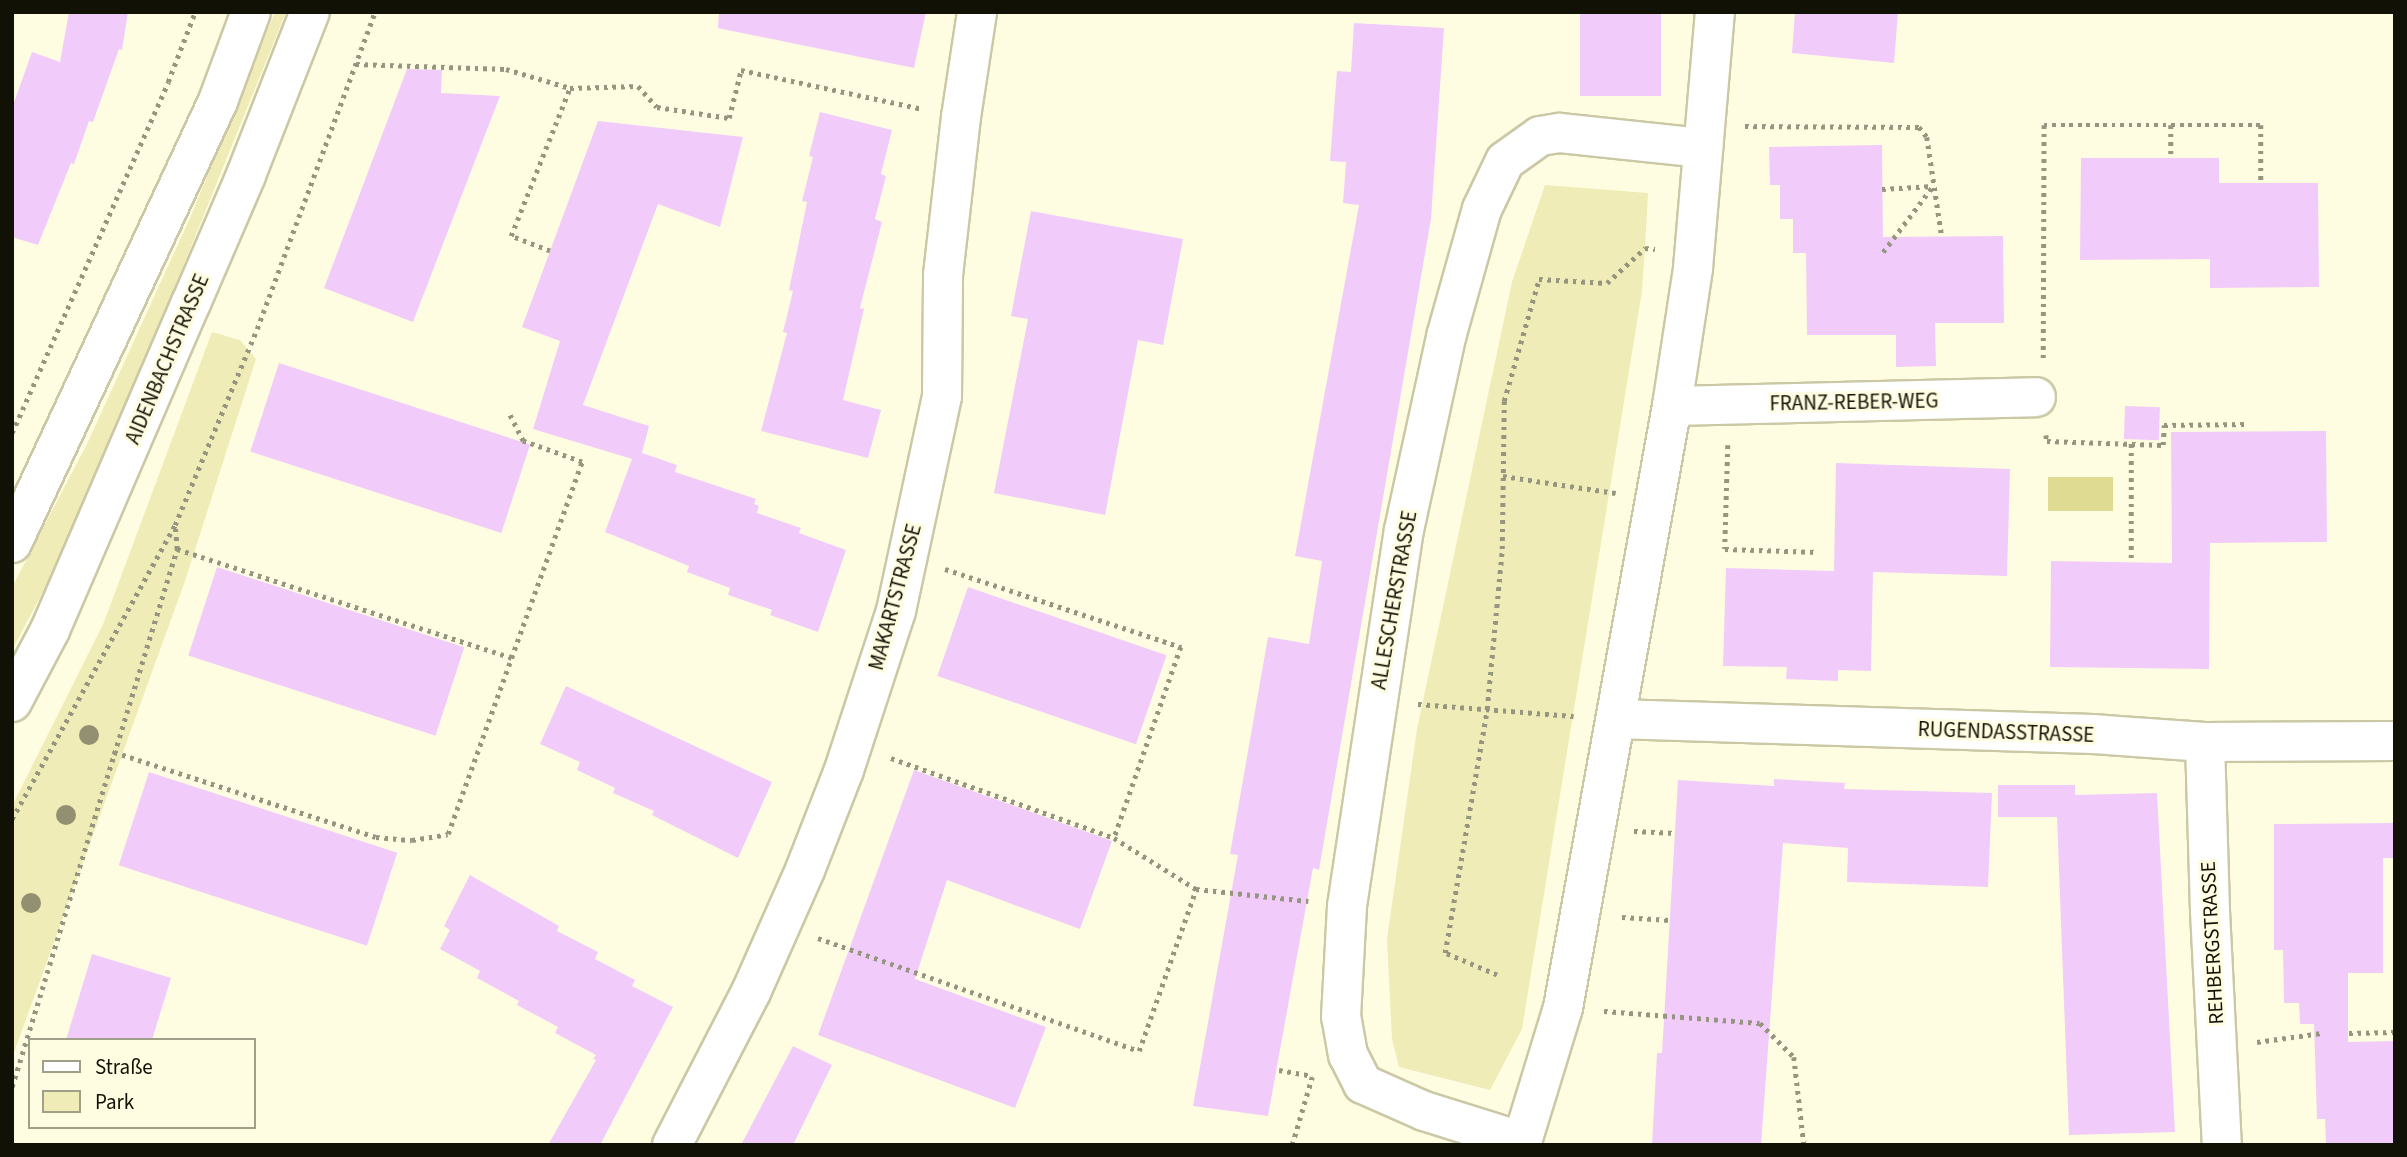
<!DOCTYPE html>
<meta charset="utf-8">
<style>
body{margin:0}
#map{position:relative;width:2407px;height:1157px;overflow:hidden;background:#fffde1;font-family:"Source Sans 3",sans-serif}
div>[style]{position:absolute}
.green>*{inset:0;background:#f0ecb7}
.water>*{inset:0;background:#e0db93;transform-origin:0 0}
.building>*{inset:0;background:#f1ccfa;transform-origin:0 0}
.path>*{height:4.5px;margin-top:-2.25px;transform-origin:0;background:repeating-linear-gradient(90deg,#969580 0 3.5px,transparent 0 8.5px)}
.roads{filter:drop-shadow(2px 0 #cac8a5) drop-shadow(-2px 0 #cac8a5) drop-shadow(0 2px #cac8a5) drop-shadow(0 -2px #cac8a5)}
.minor>*{height:38px;margin:-19px;padding:0 19px;transform-origin:19px;border-radius:19px;background:#fff}
.tertiary>*{height:38px;margin:-19px;padding:0 19px;transform-origin:19px;border-radius:19px;background:#fff}
.trees>*{width:20px;height:20px;margin:-10px;border-radius:50%;background:#939072}
span{translate:-50% -50%;white-space:nowrap;text-align:center;line-height:1.15;-webkit-text-stroke:6px #fffde1;paint-order:stroke}
.street-label{font-size:21px;color:#121105}
.frame{position:absolute;inset:0;border:14px solid #121105;pointer-events:none}
.legend{position:absolute;left:28px;top:1038px;width:228px;height:91px;box-sizing:border-box;background:#fffde1;border:2px solid #a09f89;margin:0;padding:9px 12px;list-style:none;font-size:21px;color:#121105}
.legend li{display:flex;align-items:center;gap:14px;height:35px}
.legend b{width:35px;border:2px solid #a09f89}
</style>
<div id="map">
<div class="green">
<div style="clip-path:polygon(275px 12px,286px 12px,133px 390px,53px 573px,12px 650px,12px 587px,87px 444px,190px 218px)"></div>
<div style="clip-path:polygon(1545px 185px,1648px 193px,1645px 248px,1642px 291px,1522px 1029px,1490px 1090px,1399px 1067px,1392px 1039px,1387px 939px,1417px 729px,1512px 282px)"></div>
<div style="clip-path:polygon(212px 332px,240px 340px,256px 359px,185px 581px,12px 1058px,12px 806px,104px 622px)"></div>
</div>
<div class="water">
<div style="left:2048px;top:477px;width:65px;height:34px"></div>
</div>
<div class="building">
<div style="clip-path:polygon(69px 12px,128px 12px,122px 50px,119px 49px,93px 122px,89px 121px,74px 164px,71px 163px,38px 245px,12px 237px,12px 108px,32px 52px,60px 62px)"></div>
<div style="clip-path:polygon(719px 12px,926px 12px,914px 68px,718px 28px)"></div>
<div style="left:1580px;top:12px;width:81px;height:84px"></div>
<div style="clip-path:polygon(1795px 12px,1898px 12px,1894px 63px,1792px 53px)"></div>
<div style="clip-path:polygon(1354px 23px,1444px 28px,1431px 219px,1319px 870px,1313px 868px,1268px 1116px,1193px 1106px,1238px 855px,1230px 854px,1268px 637px,1309px 644px,1322px 561px,1295px 556px,1359px 205px,1343px 203px,1346px 162px,1330px 161px,1337px 71px,1351px 72px)"></div>
<div style="clip-path:polygon(407px 69px,442px 70px,441px 93px,500px 96px,413px 322px,324px 288px)"></div>
<div style="clip-path:polygon(820px 112px,892px 130px,881px 174px,886px 176px,875px 219px,882px 222px,860px 308px,864px 309px,843px 400px,881px 410px,868px 458px,761px 431px,787px 333px,783px 332px,793px 291px,789px 290px,807px 202px,802px 201px,813px 157px,809px 156px)"></div>
<div style="clip-path:polygon(598px 121px,743px 137px,720px 227px,658px 204px,583px 405px,649px 426px,642px 453px,677px 465px,675px 472px,756px 499px,754px 504px,759px 506px,757px 513px,801px 528px,799px 533px,846px 550px,818px 632px,770px 615px,772px 610px,728px 595px,730px 588px,687px 572px,689px 566px,605px 532px,632px 459px,533px 429px,560px 341px,522px 327px)"></div>
<div style="clip-path:polygon(1882px 145px,1883px 237px,2003px 236px,2004px 323px,1935px 323px,1936px 366px,1896px 367px,1896px 335px,1807px 335px,1806px 253px,1793px 253px,1793px 219px,1780px 219px,1780px 185px,1770px 185px,1769px 147px)"></div>
<div style="clip-path:polygon(2081px 158px,2219px 158px,2219px 183px,2318px 183px,2319px 287px,2210px 288px,2210px 259px,2080px 260px)"></div>
<div style="clip-path:polygon(1031px 211px,1183px 239px,1163px 345px,1138px 340px,1105px 515px,994px 493px,1028px 319px,1011px 316px)"></div>
<div style="left:279px;top:363px;width:264px;height:93px;rotate:18deg"></div>
<div style="left:2125px;top:406px;width:35px;height:33px;rotate:2deg"></div>
<div style="clip-path:polygon(2326px 431px,2327px 542px,2210px 543px,2209px 669px,2050px 667px,2051px 561px,2172px 563px,2171px 432px)"></div>
<div style="clip-path:polygon(1836px 463px,2010px 469px,2007px 576px,1873px 572px,1871px 671px,1838px 670px,1838px 681px,1786px 679px,1787px 667px,1723px 666px,1726px 568px,1834px 571px)"></div>
<div style="left:217px;top:567px;width:260px;height:93px;rotate:18deg"></div>
<div style="left:968px;top:587px;width:210px;height:94px;rotate:19deg"></div>
<div style="clip-path:polygon(566px 686px,772px 782px,738px 858px,652px 815px,654px 811px,613px 793px,615px 788px,577px 770px,580px 762px,540px 744px)"></div>
<div style="clip-path:polygon(914px 770px,1112px 841px,1080px 929px,947px 880px,915px 979px,1046px 1027px,1015px 1108px,818px 1035px)"></div>
<div style="left:149px;top:772px;width:261px;height:98px;rotate:18deg"></div>
<div style="clip-path:polygon(1774px 779px,1845px 783px,1844px 789px,1992px 793px,1988px 887px,1847px 882px,1848px 848px,1783px 843px,1761px 1145px,1652px 1145px,1657px 1053px,1662px 1053px,1678px 780px,1774px 786px)"></div>
<div style="clip-path:polygon(1998px 785px,2075px 785px,2075px 795px,2157px 793px,2175px 1132px,2069px 1135px,2057px 817px,1998px 817px)"></div>
<div style="clip-path:polygon(2395px 823px,2395px 858px,2383px 858px,2383px 973px,2348px 973px,2348px 1042px,2395px 1041px,2395px 1145px,2326px 1145px,2325px 1119px,2317px 1119px,2314px 1024px,2300px 1024px,2299px 1003px,2284px 1003px,2283px 950px,2274px 950px,2274px 824px)"></div>
<div style="clip-path:polygon(470px 875px,559px 926px,557px 931px,598px 952px,595px 959px,635px 980px,632px 986px,673px 1007px,600px 1145px,548px 1145px,596px 1060px,593px 1059px,596px 1055px,555px 1033px,558px 1027px,517px 1005px,519px 1001px,477px 978px,480px 971px,440px 949px,450px 930px,444px 926px)"></div>
<div style="clip-path:polygon(92px 954px,171px 978px,152px 1040px,66px 1040px)"></div>
<div style="clip-path:polygon(793px 1046px,832px 1065px,793px 1145px,741px 1145px)"></div>
</div>
<div class="path">
<div style="left:356px;top:64px;width:150px;rotate:1.9deg"></div>
<div style="left:506px;top:69px;width:67px;rotate:16.5deg"></div>
<div style="left:570px;top:88px;width:68px;rotate:-1.7deg"></div>
<div style="left:638px;top:86px;width:28px;rotate:48deg"></div>
<div style="left:657px;top:107px;width:73px;rotate:8.7deg"></div>
<div style="left:729px;top:118px;width:49px;rotate:-76deg"></div>
<div style="left:741px;top:70px;width:186px;rotate:12.1deg"></div>
<div style="left:2171px;top:125px;width:33px;rotate:90deg"></div>
<div style="left:1745px;top:126px;width:174px;rotate:0.3deg"></div>
<div style="left:1919px;top:127px;width:13px;rotate:51deg"></div>
<div style="left:1927px;top:137px;width:101px;rotate:81.5deg"></div>
<div style="left:1882px;top:189px;width:51px;rotate:-3.4deg"></div>
<div style="left:550px;top:251px;width:42px;rotate:-159deg"></div>
<div style="left:511px;top:236px;width:159px;rotate:-68.3deg"></div>
<div style="left:1883px;top:252px;width:83px;rotate:-52.9deg"></div>
<div style="left:2043px;top:358px;width:233px;rotate:-89.8deg"></div>
<div style="left:2044px;top:125px;width:217px"></div>
<div style="left:2261px;top:125px;width:58px;rotate:90deg"></div>
<div style="left:12px;top:433px;width:384px;rotate:-66deg"></div>
<div style="left:168px;top:82px;width:75px;rotate:-68.9deg"></div>
<div style="left:2046px;top:435px;width:6px;rotate:81deg"></div>
<div style="left:2047px;top:441px;width:116px;rotate:2deg"></div>
<div style="left:2163px;top:445px;width:20px;rotate:-87deg"></div>
<div style="left:2164px;top:425px;width:85px;rotate:-0.7deg"></div>
<div style="left:1728px;top:445px;width:104px;rotate:91.7deg"></div>
<div style="left:1725px;top:549px;width:93px;rotate:1.8deg"></div>
<div style="left:1503px;top:476px;width:114px;rotate:8.6deg"></div>
<div style="left:177px;top:549px;width:352px;rotate:18deg"></div>
<div style="left:2131px;top:558px;width:115px;rotate:-90deg"></div>
<div style="left:945px;top:569px;width:249px;rotate:18.3deg"></div>
<div style="left:1181px;top:647px;width:202px;rotate:109.3deg"></div>
<div style="left:1418px;top:704px;width:156px;rotate:4.4deg"></div>
<div style="left:114px;top:752px;width:275px;rotate:18deg"></div>
<div style="left:376px;top:837px;width:36px;rotate:5deg"></div>
<div style="left:412px;top:840px;width:36px;rotate:-9deg"></div>
<div style="left:448px;top:834px;width:395px;rotate:-70.2deg"></div>
<div style="left:582px;top:462px;width:63px;rotate:-160.4deg"></div>
<div style="left:523px;top:441px;width:30px;rotate:-117deg"></div>
<div style="left:891px;top:758px;width:237px;rotate:19.7deg"></div>
<div style="left:1114px;top:838px;width:97px;rotate:31.9deg"></div>
<div style="left:1196px;top:889px;width:113px;rotate:6.1deg"></div>
<div style="left:12px;top:819px;width:336px;rotate:-61deg"></div>
<div style="left:175px;top:525px;width:212px;rotate:-67.3deg"></div>
<div style="left:257px;top:329px;width:338px;rotate:-69.6deg"></div>
<div style="left:1634px;top:831px;width:42px;rotate:2.7deg"></div>
<div style="left:1622px;top:917px;width:48px;rotate:3.6deg"></div>
<div style="left:818px;top:938px;width:340px;rotate:19.4deg"></div>
<div style="left:1139px;top:1051px;width:172px;rotate:-70.6deg"></div>
<div style="left:1497px;top:975px;width:56px;rotate:-157.1deg"></div>
<div style="left:1445px;top:953px;width:248px;rotate:-80.2deg"></div>
<div style="left:1487px;top:709px;width:161px;rotate:-84.6deg"></div>
<div style="left:1502px;top:549px;width:148px;rotate:-89.2deg"></div>
<div style="left:1504px;top:401px;width:127px;rotate:-74deg"></div>
<div style="left:1539px;top:279px;width:68px;rotate:3.4deg"></div>
<div style="left:1607px;top:283px;width:52px;rotate:-42.6deg"></div>
<div style="left:1645px;top:248px;width:10px;rotate:6deg"></div>
<div style="left:1604px;top:1011px;width:156px;rotate:4.4deg"></div>
<div style="left:1760px;top:1023px;width:48px;rotate:45deg"></div>
<div style="left:1794px;top:1057px;width:89px;rotate:83.5deg"></div>
<div style="left:2349px;top:1033px;width:46px;rotate:-1.2deg"></div>
<div style="left:2257px;top:1042px;width:65px;rotate:-8deg"></div>
<div style="left:1279px;top:1070px;width:34px;rotate:10deg"></div>
<div style="left:12px;top:1087px;width:563px;rotate:-72.95deg"></div>
<div style="left:177px;top:549px;width:23px;rotate:-95deg"></div>
<div style="left:1292px;top:1145px;width:71px;rotate:-73.6deg"></div>
</div>
<div class="roads">
<div class="minor">
<div style="left:1672px;top:406px;width:364px;rotate:-1.4deg"></div>
<div style="left:1616px;top:719px;width:477px;rotate:1.8deg"></div>
<div style="left:2093px;top:734px;width:112px;rotate:4.1deg"></div>
<div style="left:2205px;top:742px;width:190px;rotate:-0.3deg"></div>
<div style="left:2205px;top:742px;width:169px;rotate:88.3deg"></div>
<div style="left:2210px;top:911px;width:234px;rotate:87.1deg"></div>
<div style="left:1523px;top:1142px;width:104px;rotate:-162.6deg"></div>
<div style="left:1424px;top:1111px;width:67px;rotate:-156.1deg"></div>
<div style="left:1363px;top:1084px;width:33px;rotate:-117deg"></div>
<div style="left:1348px;top:1055px;width:39px;rotate:-100deg"></div>
<div style="left:1341px;top:1017px;width:111px;rotate:-86.9deg"></div>
<div style="left:1347px;top:906px;width:380px;rotate:-81.4deg"></div>
<div style="left:1404px;top:530px;width:198px;rotate:-77.7deg"></div>
<div style="left:1446px;top:337px;width:133px;rotate:-74.3deg"></div>
<div style="left:1482px;top:209px;width:53px;rotate:-64.4deg"></div>
<div style="left:1505px;top:161px;width:43px;rotate:-35.5deg"></div>
<div style="left:1540px;top:136px;width:20px;rotate:-9deg"></div>
<div style="left:1560px;top:133px;width:144px;rotate:6deg"></div>
<div style="left:672px;top:1145px;width:172px;rotate:-62.7deg"></div>
<div style="left:751px;top:992px;width:133px;rotate:-66.1deg"></div>
<div style="left:805px;top:870px;width:107px;rotate:-68.7deg"></div>
<div style="left:844px;top:770px;width:167px;rotate:-71.9deg"></div>
<div style="left:896px;top:611px;width:220px;rotate:-77.9deg"></div>
<div style="left:942px;top:396px;width:121px;rotate:-89.5deg"></div>
<div style="left:943px;top:275px;width:159px;rotate:-83.5deg"></div>
<div style="left:961px;top:117px;width:106px;rotate:-81.3deg"></div>
<div style="left:1521px;top:1145px;width:143px;rotate:-73deg"></div>
<div style="left:1563px;top:1008px;width:612px;rotate:-79.74deg"></div>
<div style="left:1672px;top:406px;width:140px;rotate:-81.3deg"></div>
<div style="left:1693px;top:268px;width:257px;rotate:-85.1deg"></div>
</div>
<div class="tertiary">
<div style="left:12px;top:543px;width:488px;rotate:-65deg"></div>
<div style="left:218px;top:101px;width:95px;rotate:-69.7deg"></div>
<div style="left:12px;top:702px;width:81px;rotate:-62.2deg"></div>
<div style="left:50px;top:630px;width:356px;rotate:-66.7deg"></div>
<div style="left:191px;top:303px;width:139px;rotate:-66.7deg"></div>
<div style="left:246px;top:175px;width:175px;rotate:-68.6deg"></div>
</div>
</div>
<div class="trees">
<div style="left:89px;top:735px"></div>
<div style="left:66px;top:815px"></div>
<div style="left:31px;top:903px"></div>
</div>
<div class="street-label">
<span style="left:167px;top:359px;rotate:-67deg">AIDENBACHSTRASSE</span>
<span style="left:1854px;top:402px;rotate:-1deg">FRANZ-REBER-WEG</span>
<span style="left:895px;top:597px;rotate:-75deg">MAKARTSTRASSE</span>
<span style="left:1394px;top:600px;rotate:-80deg">ALLESCHERSTRASSE</span>
<span style="left:2006px;top:732px;rotate:2deg">RUGENDASSTRASSE</span>
<span style="left:2212px;top:943px;rotate:-93deg">REHBERGSTRASSE</span>
</div>
<div class="frame"></div>
<ul class="legend">
<li><b style="height:9px;background:#fff"></b>Straße</li>
<li><b style="height:19px;background:#f0ecb7"></b>Park</li>
</ul>
</div>
